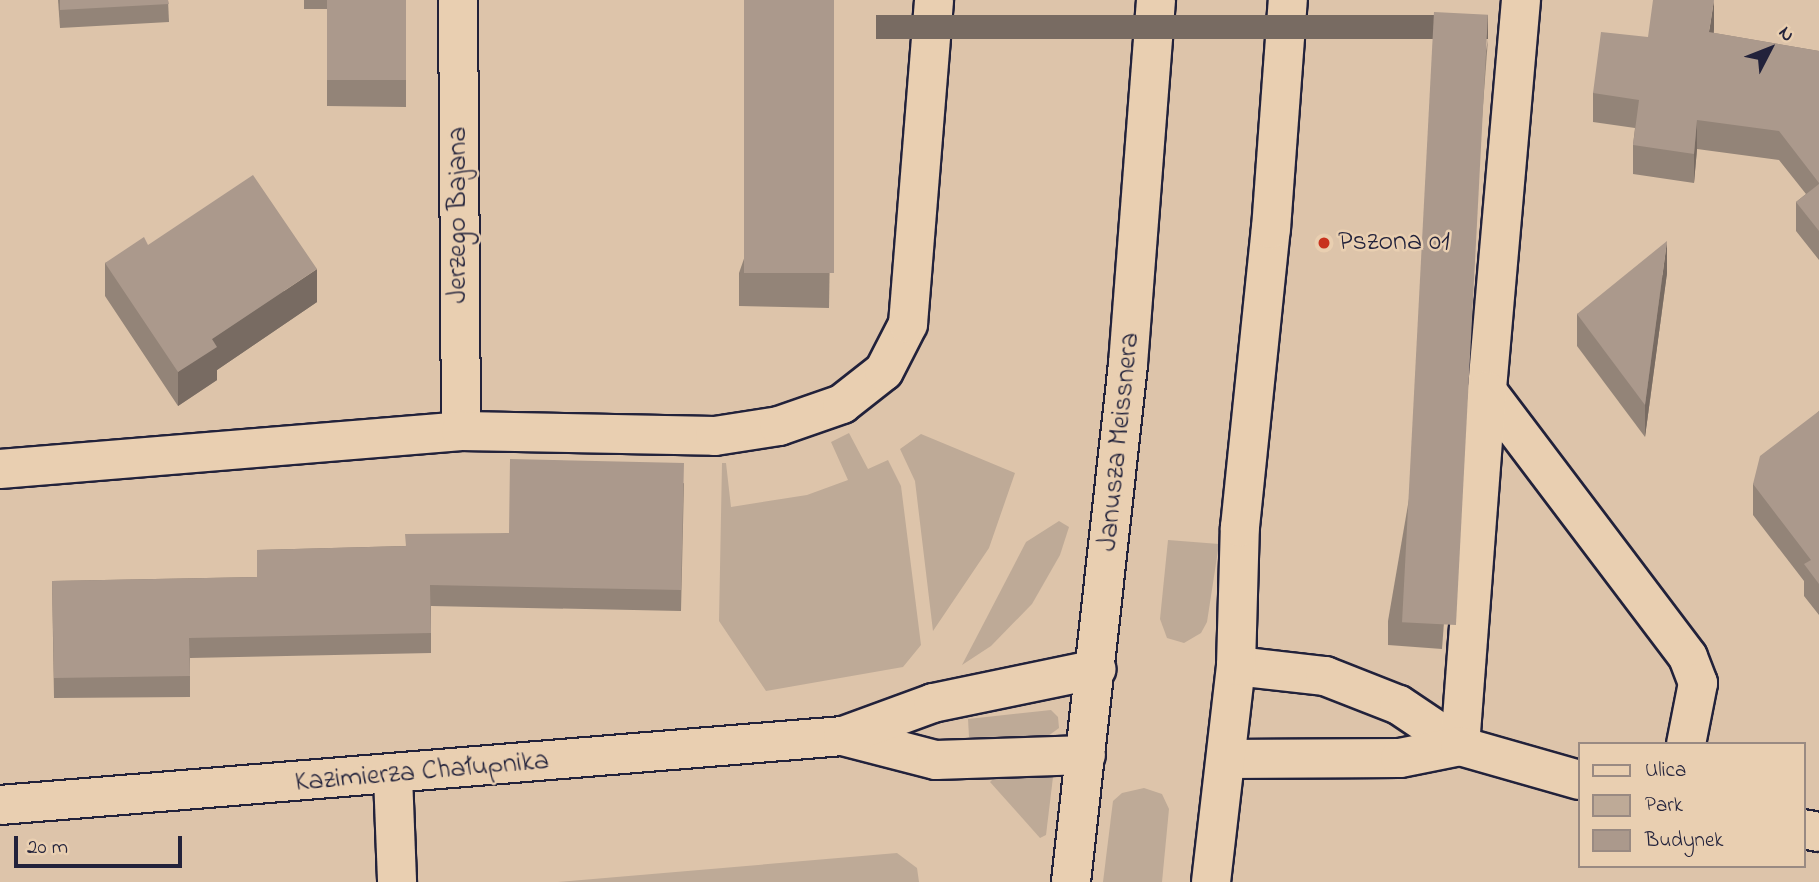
<!DOCTYPE html>
<meta charset="utf-8">
<style>
body{margin:0}
#map{position:relative;width:1819px;height:882px;overflow:hidden;background:#ddc4aa;font-family:"Indie Flower",sans-serif}
div>[style]{position:absolute}
.green>*{inset:0;background:#beaa97}
.roads{filter:drop-shadow(2px 0 #22223b) drop-shadow(-2px 0 #22223b) drop-shadow(0 2px #22223b) drop-shadow(0 -2px #22223b)}
.minor>*{height:38px;margin:-19px;padding:0 19px;transform-origin:19px;border-radius:19px;background:#e9cfb1}
.major>*{height:38px;margin:-19px;padding:0 19px;transform-origin:19px;border-radius:19px;background:#e9cfb1}
.wall>*{inset:0;background:#938478}
.shaded-wall>*{inset:0;background:#786b62;transform-origin:0 0}
.building>*{inset:0;background:#ab998c;transform-origin:0 0}
.dots>*{width:19px;height:19px;translate:-50% -50%;box-sizing:border-box;border:4px solid #e9cfb1;border-radius:50%}
span{translate:-50% -50%;white-space:nowrap;text-align:center;line-height:1.15;-webkit-text-stroke:5px #e9cfb1;paint-order:stroke}
.street-label{font-size:28px;color:#22223b}
.poi-label{font-size:28px;color:#22223b}
.left{translate:0 -50%;text-align:left}
.legend{position:absolute;left:1578px;top:742px;width:228px;height:126px;box-sizing:border-box;background:#e9cfb1;border:2px solid #998a82;margin:0;padding:9px 12px;list-style:none;font-size:21px;color:#22223b}
.legend li{display:flex;align-items:center;gap:14px;height:35px}
.legend b{width:35px;border:2px solid #998a82}
.north{position:absolute;left:1735px;top:14px;width:70px;height:70px;-webkit-text-stroke:5px #e9cfb1;paint-order:stroke;rotate:48deg;font-size:19px;font-weight:700;line-height:28px;text-align:center;color:#22223b}
.north::after{content:'';display:block;margin:auto;width:24px;height:32px;background:#22223b;clip-path:polygon(50% 0,100% 100%,50% 72%,0 100%)}
.scale{position:absolute;left:14px;top:836px;width:168px;height:32px;box-sizing:border-box;border:4px solid #22223b;border-top:0;padding-left:9px;font-size:21px;line-height:24px;white-space:nowrap;color:#22223b;-webkit-text-stroke:5px #e9cfb1;paint-order:stroke}
</style>
<div id="map">
<div class="green">
<div style="clip-path:polygon(849px 433px,868px 469px,888px 460px,901px 486px,921px 645px,903px 667px,766px 691px,719px 621px,722px 463px,726px 463px,731px 507px,807px 495px,848px 480px,831px 442px)"></div>
<div style="clip-path:polygon(921px 434px,1015px 473px,989px 548px,933px 631px,915px 481px,900px 449px)"></div>
<div style="clip-path:polygon(1059px 521px,1069px 527px,1060px 555px,1032px 604px,991px 646px,962px 665px,1026px 542px)"></div>
<div style="clip-path:polygon(1168px 540px,1219px 544px,1207px 622px,1201px 633px,1184px 643px,1167px 638px,1160px 619px)"></div>
<div style="clip-path:polygon(1051px 710px,1058px 717px,1059px 728px,1048px 736px,969px 737px,968px 719px)"></div>
<div style="clip-path:polygon(1049px 774px,1053px 777px,1046px 835px,1040px 838px,990px 782px,996px 776px)"></div>
<div style="clip-path:polygon(1144px 788px,1162px 794px,1169px 809px,1162px 882px,1103px 882px,1113px 801px,1122px 793px)"></div>
<div style="clip-path:polygon(897px 853px,917px 868px,919px 882px,558px 882px)"></div>
</div>
<div class="roads">
<div class="minor">
<div style="left:458px;top:0;width:431px;rotate:89.6deg"></div>
<div style="left:1521px;top:0;width:392px;rotate:95deg"></div>
<div style="left:1487px;top:391px;width:333px;rotate:52.9deg"></div>
<div style="left:1688px;top:657px;width:28px;rotate:69deg"></div>
<div style="left:1698px;top:683px;width:62px;rotate:101.1deg"></div>
<div style="left:0;top:469px;width:463px;rotate:-4.7deg"></div>
<div style="left:461px;top:431px;width:254px;rotate:1.1deg"></div>
<div style="left:715px;top:436px;width:65px;rotate:-8.9deg"></div>
<div style="left:779px;top:426px;width:67px;rotate:-19.2deg"></div>
<div style="left:842px;top:404px;width:53px;rotate:-38.2deg"></div>
<div style="left:884px;top:371px;width:53px;rotate:-62.9deg"></div>
<div style="left:908px;top:324px;width:325px;rotate:-85.4deg"></div>
<div style="left:1236px;top:666px;width:90px;rotate:6.4deg"></div>
<div style="left:1325px;top:676px;width:79px;rotate:21.4deg"></div>
<div style="left:1399px;top:705px;width:73px;rotate:33.9deg"></div>
<div style="left:843px;top:736px;width:96px;rotate:14.5deg"></div>
<div style="left:936px;top:760px;width:150px;rotate:-1.9deg"></div>
<div style="left:1460px;top:746px;width:356px;rotate:-85.7deg"></div>
<div style="left:1226px;top:759px;width:174px;rotate:-0.3deg"></div>
<div style="left:1400px;top:758px;width:61px;rotate:-11.3deg"></div>
<div style="left:1460px;top:746px;width:124px;rotate:15.9deg"></div>
<div style="left:393px;top:776px;width:106px;rotate:87.8deg"></div>
<div style="left:0;top:805px;width:846px;rotate:-4.68deg"></div>
<div style="left:843px;top:736px;width:96px;rotate:-20.1deg"></div>
<div style="left:933px;top:703px;width:167px;rotate:-11.7deg"></div>
<div style="left:1803px;top:829px;width:16px;rotate:11deg"></div>
</div>
<div class="major">
<div style="left:1071px;top:882px;width:521px;rotate:-83.72deg"></div>
<div style="left:1128px;top:364px;width:365px;rotate:-85.6deg"></div>
<div style="left:1211px;top:882px;width:217px;rotate:-83.4deg"></div>
<div style="left:1236px;top:666px;width:139px;rotate:-88.4deg"></div>
<div style="left:1240px;top:527px;width:300px;rotate:-84.1deg"></div>
<div style="left:1271px;top:229px;width:230px;rotate:-85.8deg"></div>
</div>
</div>
<div class="wall">
<div style="clip-path:polygon(58px 0,168px 0,169px 22px,60px 28px)"></div>
<div style="clip-path:polygon(304px 0,406px 0,406px 107px,327px 106px,327px 9px,304px 9px)"></div>
<div style="clip-path:polygon(834px 0,829px 308px,739px 306px,739px 273px)"></div>
<div style="clip-path:polygon(1714px 29px,1714px 33px,1819px 51px,1819px 260px,1796px 231px,1796px 202px,1806px 194px,1779px 160px,1697px 149px,1694px 183px,1633px 174px,1633px 145px,1635px 128px,1593px 122px,1593px 93px,1648px 37px)"></div>
<div style="clip-path:polygon(1488px 39px,1442px 649px,1388px 645px,1388px 621px)"></div>
<div style="clip-path:polygon(148px 245px,317px 302px,217px 370px,217px 380px,178px 406px,105px 296px,105px 263px)"></div>
<div style="clip-path:polygon(1667px 273px,1645px 437px,1577px 346px,1577px 314px)"></div>
<div style="clip-path:polygon(1819px 411px,1819px 615px,1804px 596px,1804px 581px,1753px 515px,1753px 484px)"></div>
<div style="clip-path:polygon(684px 483px,681px 611px,431px 606px,431px 653px,190px 658px,190px 697px,54px 698px,52px 581px,257px 577px,257px 550px,405px 546px,509px 533px)"></div>
</div>
<div class="shaded-wall">
<div style="clip-path:polygon(1714px 0,1714px 29px,1709px 61px,1709px 32px)"></div>
<div style="left:1488px;top:15px;width:24px;height:612px;rotate:90deg"></div>
<div style="clip-path:polygon(1697px 120px,1697px 149px,1694px 183px,1694px 154px)"></div>
<div style="clip-path:polygon(1667px 241px,1667px 273px,1645px 437px,1645px 405px)"></div>
<div style="clip-path:polygon(317px 269px,317px 302px,217px 370px,217px 380px,178px 406px,178px 372px,212px 339px)"></div>
</div>
<div class="building">
<div style="clip-path:polygon(60px 0,168px 0,169px 4px,60px 10px)"></div>
<div style="left:327px;top:0;width:79px;height:80px"></div>
<div style="left:744px;top:0;width:90px;height:273px"></div>
<div style="clip-path:polygon(1653px 0,1714px 0,1709px 32px,1819px 51px,1819px 183px,1779px 131px,1697px 120px,1694px 154px,1633px 145px,1639px 100px,1593px 93px,1601px 32px,1648px 37px)"></div>
<div style="left:1434px;top:12px;width:54px;height:611px;rotate:3deg"></div>
<div style="clip-path:polygon(253px 175px,317px 269px,212px 339px,217px 347px,178px 372px,105px 263px,144px 237px,148px 245px)"></div>
<div style="clip-path:polygon(1819px 184px,1819px 231px,1796px 202px)"></div>
<div style="clip-path:polygon(1667px 241px,1645px 405px,1577px 314px)"></div>
<div style="clip-path:polygon(1819px 411px,1819px 584px,1804px 564px,1811px 560px,1753px 484px,1760px 456px)"></div>
<div style="clip-path:polygon(510px 459px,684px 463px,681px 590px,430px 585px,431px 633px,189px 638px,190px 676px,54px 678px,52px 581px,257px 577px,257px 550px,406px 546px,405px 534px,509px 533px)"></div>
</div>
<div class="dots">
<div style="left:1324px;top:243px;background:#c8321e"></div>
</div>
<div class="street-label">
<span style="left:459px;top:215px;rotate:-90deg">Jerzego Bajana</span>
<span style="left:1120px;top:442px;rotate:-84deg">Janusza Meissnera</span>
<span style="left:422px;top:773px;rotate:-5deg">Kazimierza Chałupnika</span>
</div>
<div class="poi-label">
<span class="left" style="left:1338px;top:243px">Pszona 01</span>
</div>
<ul class="legend">
<li><b style="height:9px;background:#e9cfb1"></b>Ulica</li>
<li><b style="height:19px;background:#beaa97"></b>Park</li>
<li><b style="height:19px;background:#ab998c"></b>Budynek</li>
</ul>
<div class="north">N</div>
<div class="scale">20 m</div>
</div>
